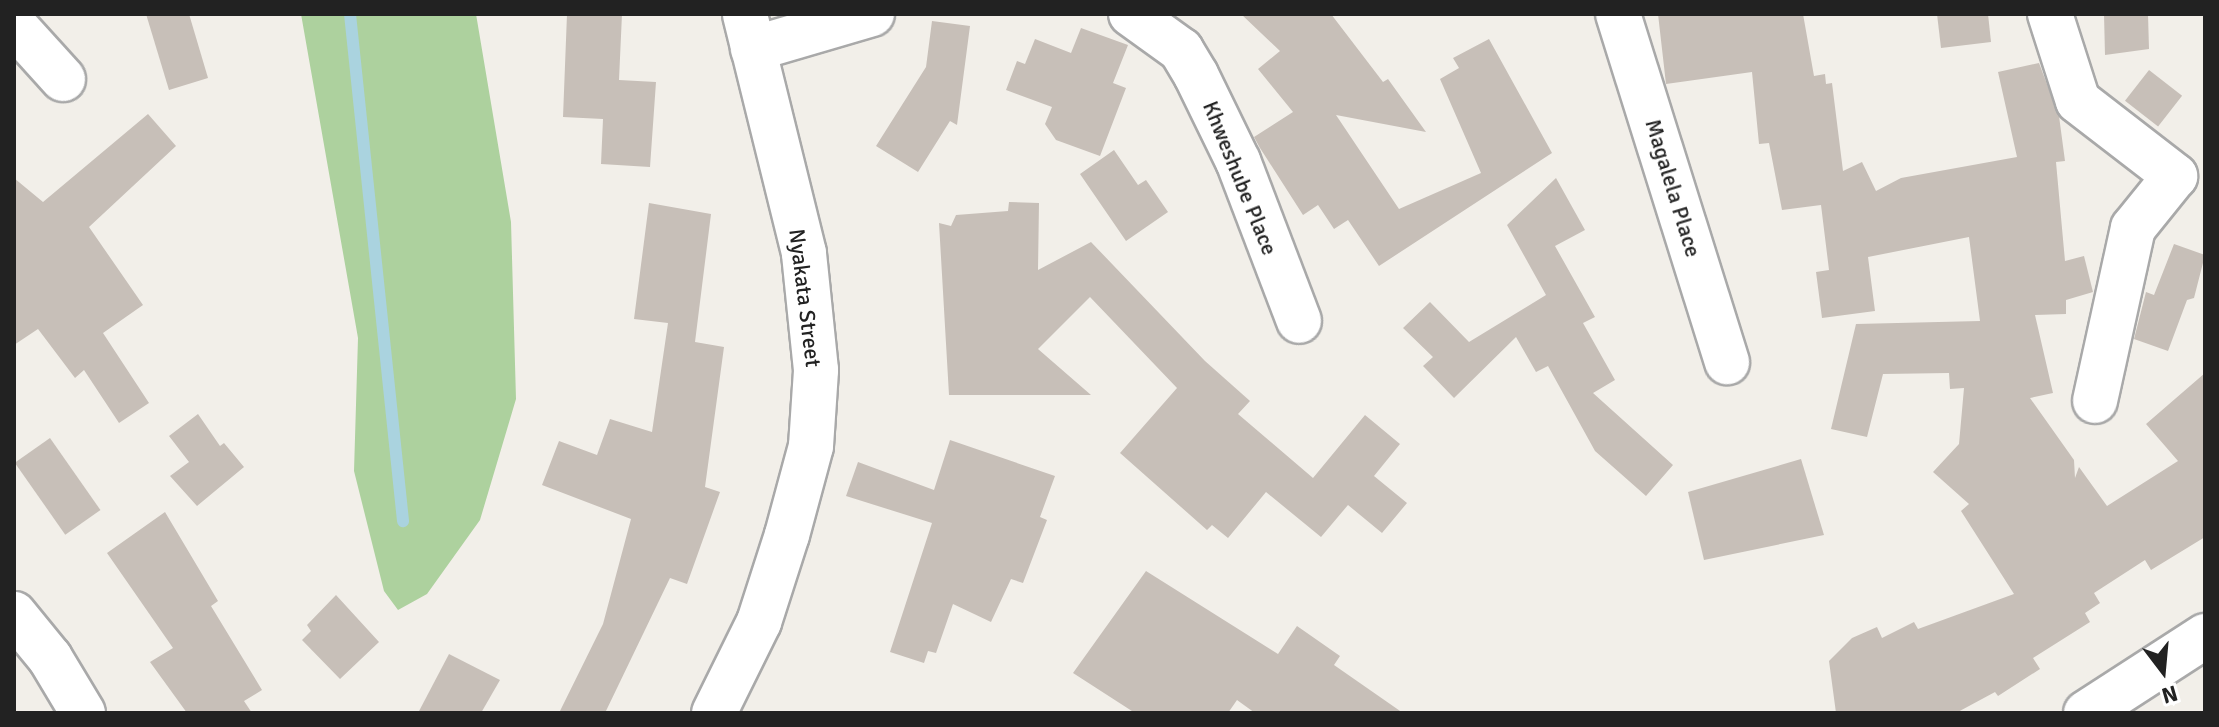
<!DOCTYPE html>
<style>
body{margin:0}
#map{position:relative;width:2219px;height:727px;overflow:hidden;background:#f2efe9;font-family:Signika,sans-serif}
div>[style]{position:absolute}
.forest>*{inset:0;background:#add19e}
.stream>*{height:12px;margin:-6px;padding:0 6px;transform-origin:6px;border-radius:6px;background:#aad3df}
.building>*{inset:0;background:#c7bfb8;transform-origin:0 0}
.roads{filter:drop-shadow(2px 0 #a9a9a9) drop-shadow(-2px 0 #a9a9a9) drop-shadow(0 2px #a9a9a9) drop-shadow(0 -2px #a9a9a9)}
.minor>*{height:44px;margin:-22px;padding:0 22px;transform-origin:22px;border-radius:22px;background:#fff}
span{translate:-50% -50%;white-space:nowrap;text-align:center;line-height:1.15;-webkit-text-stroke:7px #fff;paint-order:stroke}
.street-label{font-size:22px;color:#222}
.frame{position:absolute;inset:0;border:16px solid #222;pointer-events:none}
.north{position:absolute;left:2123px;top:631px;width:80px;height:80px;-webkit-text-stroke:6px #fff;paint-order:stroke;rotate:164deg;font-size:22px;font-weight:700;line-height:32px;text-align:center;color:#222}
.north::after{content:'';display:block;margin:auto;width:28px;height:36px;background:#222;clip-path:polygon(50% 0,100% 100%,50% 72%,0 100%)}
</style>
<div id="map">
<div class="forest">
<div style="clip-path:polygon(301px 14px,476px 14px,511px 222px,516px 399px,480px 520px,427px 594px,398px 610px,384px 591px,354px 471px,358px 338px)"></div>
</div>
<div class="stream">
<div style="left:350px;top:14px;width:510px;rotate:84.03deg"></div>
</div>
<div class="building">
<div style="clip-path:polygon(146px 14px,189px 14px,208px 78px,169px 90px)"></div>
<div style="clip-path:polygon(567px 14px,622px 14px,619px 80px,656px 82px,650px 167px,601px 164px,603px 119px,563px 117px)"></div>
<div style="clip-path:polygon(1241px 14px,1331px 14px,1383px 82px,1388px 79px,1426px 132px,1336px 115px,1399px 209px,1481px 173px,1440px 79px,1459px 68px,1453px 58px,1489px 39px,1552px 153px,1379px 266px,1348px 220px,1334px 229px,1318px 205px,1303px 215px,1260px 148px,1254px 137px,1293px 112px,1258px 69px,1280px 51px)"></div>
<div style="clip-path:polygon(1658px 14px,1803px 14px,1814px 76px,1825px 74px,1826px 84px,1832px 83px,1843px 171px,1862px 162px,1876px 191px,1901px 178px,2017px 157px,1998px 72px,2039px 63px,2059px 116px,2065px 161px,2056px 162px,2065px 261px,2084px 256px,2093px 292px,2066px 300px,2066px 314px,2035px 315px,2053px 393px,2030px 398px,2074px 460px,2075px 478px,2079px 467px,2107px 506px,2178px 461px,2146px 424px,2205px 373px,2205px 537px,2151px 570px,2145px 560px,2094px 593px,2100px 603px,2085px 613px,2090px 622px,2033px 658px,2040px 669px,1998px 696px,1995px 692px,1956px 713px,1836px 713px,1829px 661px,1852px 638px,1877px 627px,1882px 638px,1914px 622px,1918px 629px,2014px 594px,1961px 511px,1969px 504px,1933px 472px,1959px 444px,1964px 388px,1950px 389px,1949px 373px,1883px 374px,1867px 437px,1831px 429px,1856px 324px,1980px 321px,1969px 237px,1868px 257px,1875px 311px,1822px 318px,1816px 272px,1829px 270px,1821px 205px,1782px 210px,1769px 143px,1759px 144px,1752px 72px,1666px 84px)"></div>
<div style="clip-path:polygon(1937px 14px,1988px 14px,1991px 42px,1941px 48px)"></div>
<div style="clip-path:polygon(2104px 14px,2148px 14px,2149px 49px,2105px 55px)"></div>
<div style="clip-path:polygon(932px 21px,970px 26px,957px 125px,950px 121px,918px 172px,876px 146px,926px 67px)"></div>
<div style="clip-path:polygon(1081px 28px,1128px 45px,1113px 83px,1126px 88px,1100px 156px,1056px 140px,1045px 124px,1052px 107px,1006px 90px,1017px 61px,1025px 64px,1035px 39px,1071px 53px)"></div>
<div style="left:2149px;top:70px;width:42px;height:39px;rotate:38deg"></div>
<div style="clip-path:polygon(148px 114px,176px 146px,89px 227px,143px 305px,103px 333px,149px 403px,119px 423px,84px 370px,75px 378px,38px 329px,14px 345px,14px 178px,43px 202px)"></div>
<div style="clip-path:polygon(1114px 150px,1138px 185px,1146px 180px,1168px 212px,1126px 241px,1080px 174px)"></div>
<div style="clip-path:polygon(1556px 178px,1585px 230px,1555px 246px,1595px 317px,1583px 323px,1615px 380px,1593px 393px,1673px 465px,1646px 496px,1595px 451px,1548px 366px,1536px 372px,1516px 337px,1454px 398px,1423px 366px,1433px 357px,1403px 328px,1430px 302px,1469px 342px,1546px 295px,1507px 225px)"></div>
<div style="clip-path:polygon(1009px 202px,1039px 203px,1038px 270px,1091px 242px,1205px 361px,1250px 401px,1238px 414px,1313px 478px,1365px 415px,1400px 444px,1374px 476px,1407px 503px,1382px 533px,1348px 505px,1321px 537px,1266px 492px,1228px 538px,1212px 525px,1207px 530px,1120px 453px,1177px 388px,1090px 297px,1038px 349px,1091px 395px,949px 395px,939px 223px,951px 226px,956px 215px,1008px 211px)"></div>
<div style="clip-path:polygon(649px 203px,711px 214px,695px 342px,724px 347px,705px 487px,720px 492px,687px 584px,670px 578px,605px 713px,559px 713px,603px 624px,631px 519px,542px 485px,559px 441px,597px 455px,610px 419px,652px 432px,668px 323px,634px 319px)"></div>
<div style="clip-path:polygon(2174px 244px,2205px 255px,2194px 298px,2187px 300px,2168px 351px,2134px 339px,2146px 292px,2154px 295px)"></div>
<div style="clip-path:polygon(198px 414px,220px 446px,224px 443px,244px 467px,197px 506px,170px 476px,189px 462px,169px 436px)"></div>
<div style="left:50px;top:438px;width:88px;height:43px;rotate:55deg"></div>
<div style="clip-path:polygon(950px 440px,1055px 476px,1040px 517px,1047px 520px,1023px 583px,1011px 579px,991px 622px,953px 604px,936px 653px,928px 651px,924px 663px,890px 652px,932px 523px,846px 496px,858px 462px,934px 490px)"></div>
<div style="clip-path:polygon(1801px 459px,1824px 535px,1704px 560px,1688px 492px)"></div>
<div style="clip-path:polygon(165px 512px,218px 601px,211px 606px,262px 690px,244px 701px,252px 713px,187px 713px,150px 662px,173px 648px,107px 553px)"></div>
<div style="clip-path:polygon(1146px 571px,1278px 654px,1297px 626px,1340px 656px,1334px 665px,1403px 713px,1255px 713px,1237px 700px,1228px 713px,1135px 713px,1073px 673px)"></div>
<div style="clip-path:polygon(336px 595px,379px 642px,340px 679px,302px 640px,311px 631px,307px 625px)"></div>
<div style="clip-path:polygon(449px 654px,500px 680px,481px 713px,418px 713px)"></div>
</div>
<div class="roads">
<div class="minor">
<div style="left:1131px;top:14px;width:62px;rotate:35.8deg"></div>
<div style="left:1181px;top:50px;width:29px;rotate:59deg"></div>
<div style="left:1196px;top:75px;width:96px;rotate:64deg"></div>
<div style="left:1238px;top:161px;width:171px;rotate:69.1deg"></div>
<div style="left:1618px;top:14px;width:365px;rotate:72.6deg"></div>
<div style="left:2050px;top:14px;width:91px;rotate:72.2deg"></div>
<div style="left:2078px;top:101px;width:123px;rotate:37.7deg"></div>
<div style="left:2175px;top:176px;width:67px;rotate:128.9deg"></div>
<div style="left:2133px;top:228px;width:177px;rotate:102.4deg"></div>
<div style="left:14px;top:25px;width:73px;rotate:47.8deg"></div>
<div style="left:753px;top:49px;width:124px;rotate:-16.4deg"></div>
<div style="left:14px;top:614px;width:57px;rotate:50.7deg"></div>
<div style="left:50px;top:658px;width:64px;rotate:59deg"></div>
<div style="left:714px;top:713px;width:102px;rotate:-63.7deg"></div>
<div style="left:759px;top:622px;width:91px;rotate:-72.2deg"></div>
<div style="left:787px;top:535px;width:92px;rotate:-74.9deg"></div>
<div style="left:811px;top:446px;width:76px;rotate:-86.2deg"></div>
<div style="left:816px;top:370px;width:118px;rotate:-95.9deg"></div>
<div style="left:804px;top:253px;width:246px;rotate:-103.9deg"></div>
<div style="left:2086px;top:713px;width:142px;rotate:-32.9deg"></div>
</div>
</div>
<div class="street-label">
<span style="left:1240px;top:178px;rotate:68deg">Khweshube Place</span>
<span style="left:1673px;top:188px;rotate:73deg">Magalela Place</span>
<span style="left:805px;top:298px;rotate:83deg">Nyakata Street</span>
</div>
<div class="frame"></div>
<div class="north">N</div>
</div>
